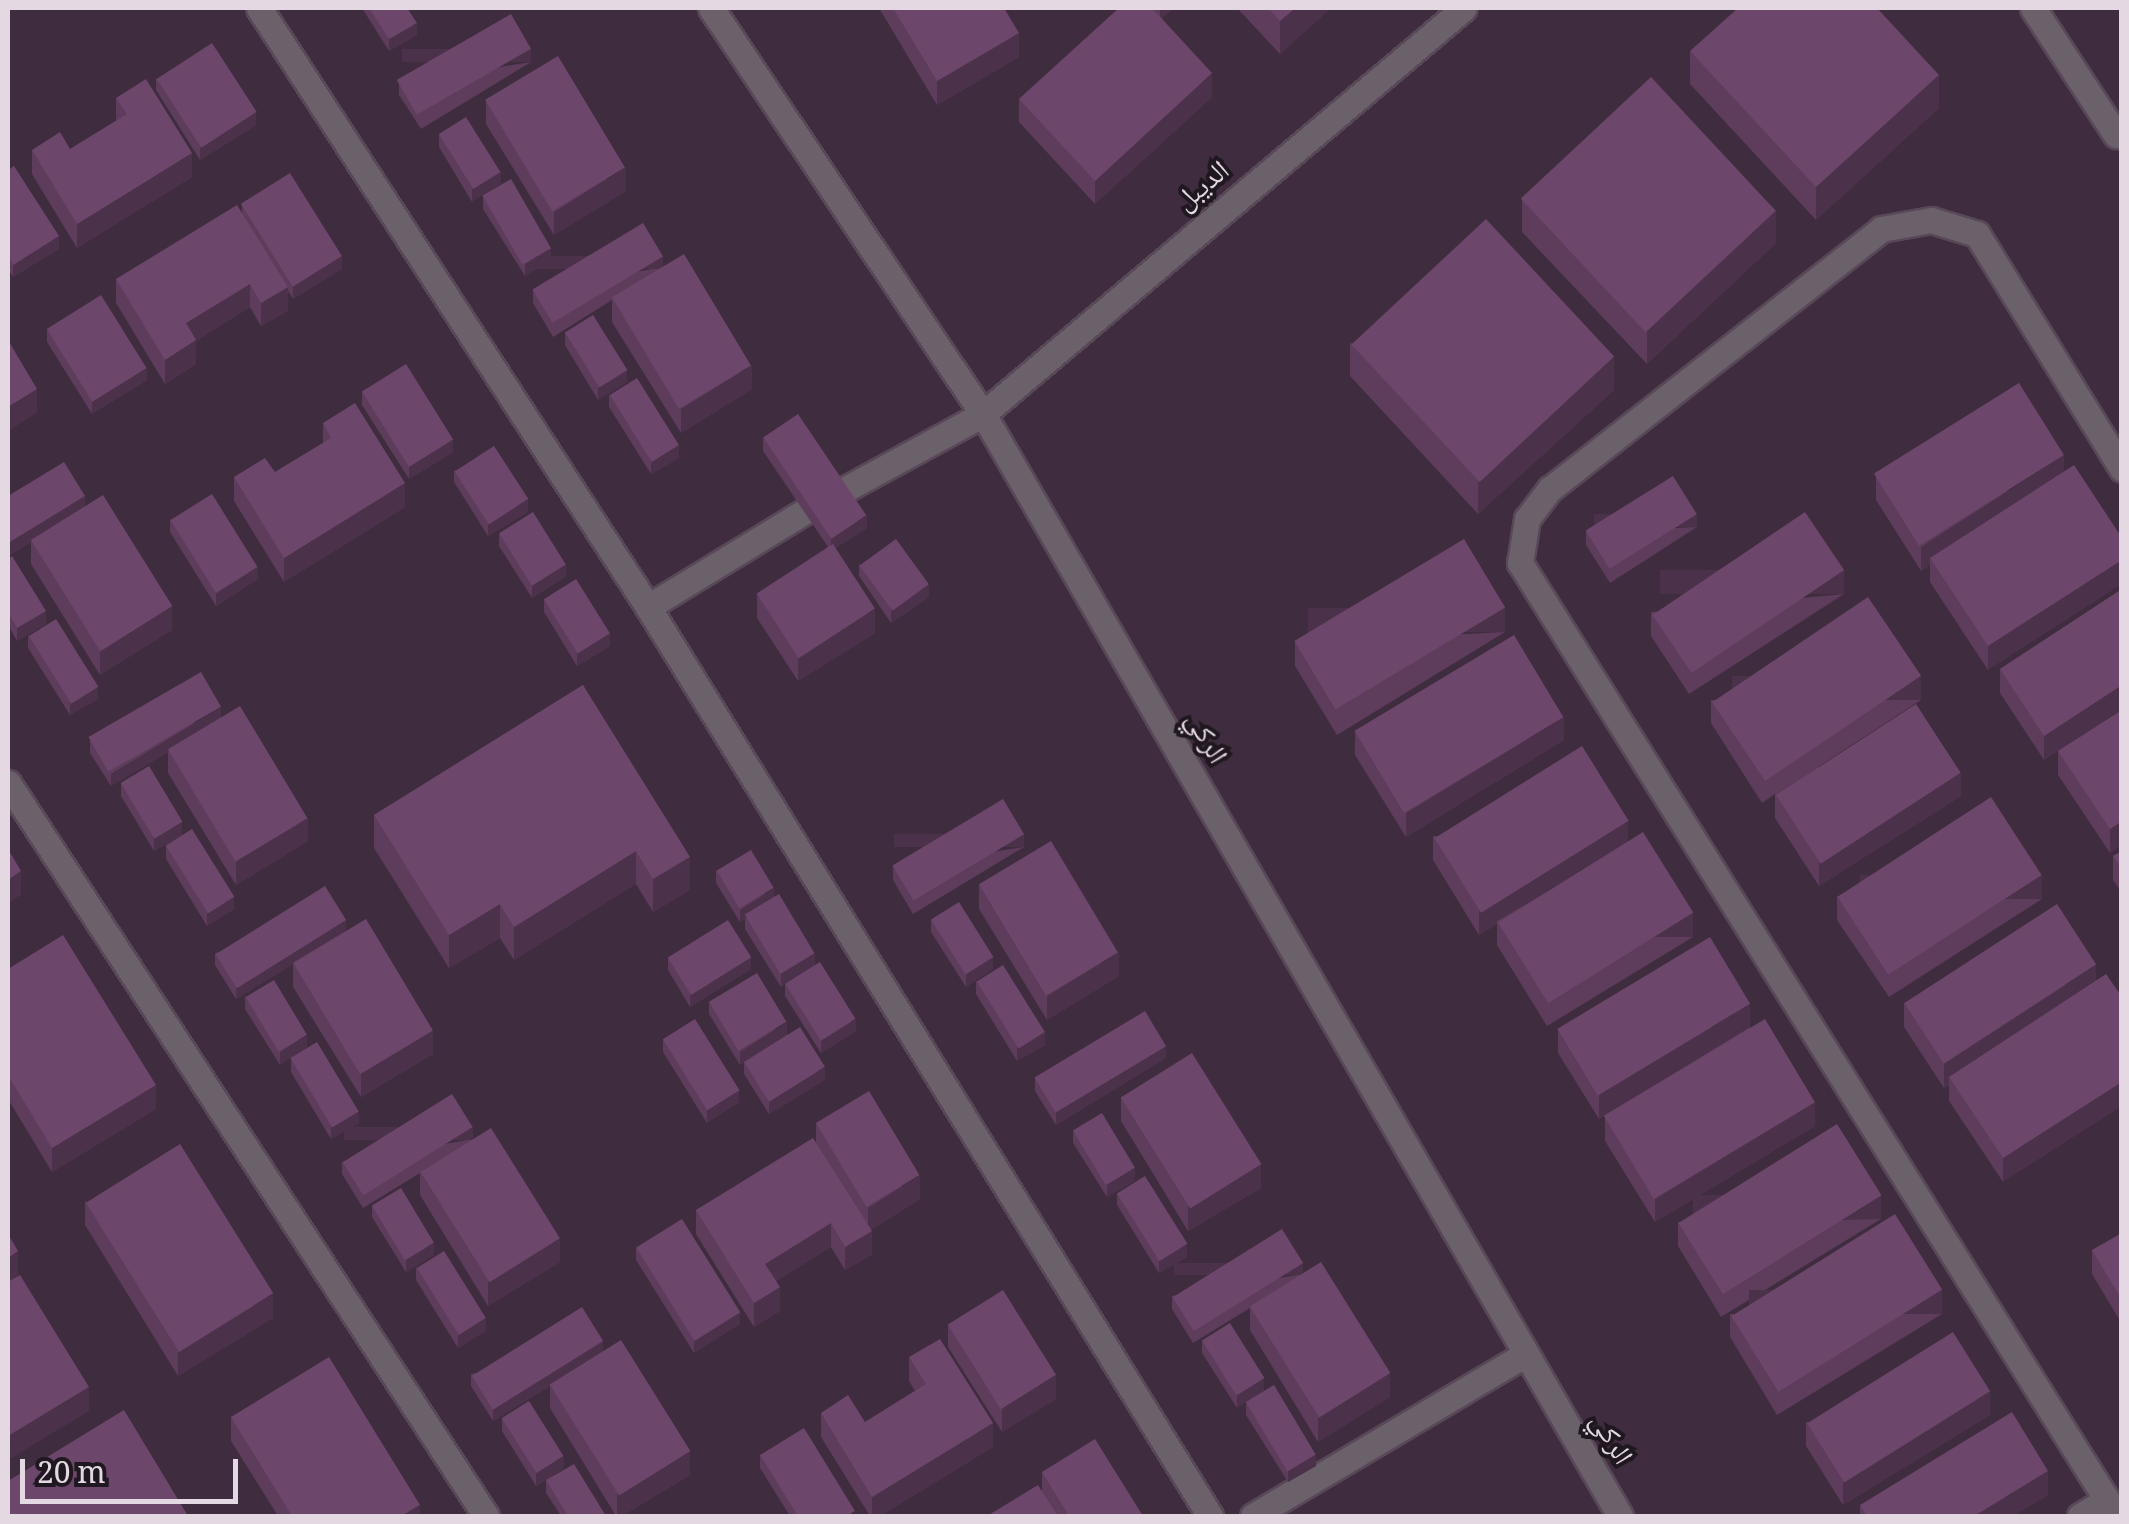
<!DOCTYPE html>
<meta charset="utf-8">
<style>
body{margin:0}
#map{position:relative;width:2129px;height:1524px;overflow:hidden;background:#3f2c3e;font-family:Georgia,"Noto Naskh Arabic",serif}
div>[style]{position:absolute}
.roads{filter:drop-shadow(2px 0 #594858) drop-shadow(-2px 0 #594858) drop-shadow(0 2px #594858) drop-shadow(0 -2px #594858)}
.service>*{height:25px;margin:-12.5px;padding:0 12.5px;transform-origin:12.5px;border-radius:12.5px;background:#6b616b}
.minor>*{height:25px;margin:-12.5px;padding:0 12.5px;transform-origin:12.5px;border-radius:12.5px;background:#6b616b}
.wall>*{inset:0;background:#5e3c5c}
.shaded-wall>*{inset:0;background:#4c314b;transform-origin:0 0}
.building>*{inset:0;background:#6d466b;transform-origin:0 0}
span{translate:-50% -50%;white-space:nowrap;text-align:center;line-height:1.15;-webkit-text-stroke:8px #201820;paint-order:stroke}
.street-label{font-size:28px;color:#e4d8e3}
.frame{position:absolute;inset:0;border:10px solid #e4d8e3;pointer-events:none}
.scale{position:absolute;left:20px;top:1459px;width:218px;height:45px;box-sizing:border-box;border:5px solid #e4d8e3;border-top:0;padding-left:12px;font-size:30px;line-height:35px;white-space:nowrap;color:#e4d8e3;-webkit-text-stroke:8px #201820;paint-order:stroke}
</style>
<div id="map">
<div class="roads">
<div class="service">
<div style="left:2033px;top:8px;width:152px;rotate:56.8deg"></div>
</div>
<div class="minor">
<div style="left:259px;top:8px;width:714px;rotate:57deg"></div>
<div style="left:648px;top:607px;width:1069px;rotate:58.27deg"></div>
<div style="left:711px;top:8px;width:489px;rotate:56.2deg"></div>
<div style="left:983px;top:414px;width:1273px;rotate:59.97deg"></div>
<div style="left:842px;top:491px;width:161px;rotate:-28.6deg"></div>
<div style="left:983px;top:414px;width:629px;rotate:-40.17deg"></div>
<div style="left:648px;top:607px;width:184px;rotate:-31.4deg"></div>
<div style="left:8px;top:783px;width:875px;rotate:56.89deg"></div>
<div style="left:1253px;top:1516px;width:315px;rotate:-30.7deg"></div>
<div style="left:2080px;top:1516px;width:31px;rotate:-31deg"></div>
<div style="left:2117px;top:1516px;width:1125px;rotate:-122.06deg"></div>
<div style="left:1520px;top:563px;width:45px;rotate:-81deg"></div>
<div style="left:1527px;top:519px;width:38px;rotate:-53deg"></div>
<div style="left:1550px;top:489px;width:421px;rotate:-38.1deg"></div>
<div style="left:1881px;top:229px;width:51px;rotate:-10.2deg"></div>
<div style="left:1931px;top:220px;width:48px;rotate:16.9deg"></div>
<div style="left:1977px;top:234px;width:276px;rotate:58.3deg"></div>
</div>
</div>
<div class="wall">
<div style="clip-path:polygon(362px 8px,407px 8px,417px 35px,389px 51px)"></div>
<div style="clip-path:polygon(879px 8px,1004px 8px,1019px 57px,937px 105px)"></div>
<div style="clip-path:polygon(1119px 8px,1173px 8px,1162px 18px,1212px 97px,1095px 204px,1019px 122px,1019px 99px)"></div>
<div style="clip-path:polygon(1237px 8px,1331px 8px,1280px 54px)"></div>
<div style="clip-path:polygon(1690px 51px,1939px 108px,1816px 220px,1690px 84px)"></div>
<div style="clip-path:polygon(531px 62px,421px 129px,399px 95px,399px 83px)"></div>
<div style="clip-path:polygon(156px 78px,256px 125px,200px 160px,156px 90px)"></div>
<div style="clip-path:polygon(116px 98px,192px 177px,77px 248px,32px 174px,32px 150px,70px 149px,116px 121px)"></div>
<div style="clip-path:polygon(486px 101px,626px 191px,554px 235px,486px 124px)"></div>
<div style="clip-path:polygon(439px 134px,501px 172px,472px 202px,439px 147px)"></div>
<div style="clip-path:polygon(8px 170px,59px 249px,13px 277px,8px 269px)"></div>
<div style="clip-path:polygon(483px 196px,551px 260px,525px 276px,483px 209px)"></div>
<div style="clip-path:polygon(1522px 199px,1776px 243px,1647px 364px,1522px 232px)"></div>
<div style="clip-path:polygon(242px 205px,342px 269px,293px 299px,288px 291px,288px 311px,261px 326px,250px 307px,196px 341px,196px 364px,165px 384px,116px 303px,116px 279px,242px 213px)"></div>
<div style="clip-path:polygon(663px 267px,752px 389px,681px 433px,612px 322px,612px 300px,553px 337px,533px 303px,533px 290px)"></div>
<div style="clip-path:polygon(47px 329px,147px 380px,92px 414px,47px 342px)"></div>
<div style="clip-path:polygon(565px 332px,627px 382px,598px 400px,565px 345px)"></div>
<div style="clip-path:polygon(1350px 343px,1614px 390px,1478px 514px,1350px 376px)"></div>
<div style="clip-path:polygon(2019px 383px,1988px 670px,1930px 582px,1930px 565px,1921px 571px,1876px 500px,1876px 477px)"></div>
<div style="clip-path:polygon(362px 392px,453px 452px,409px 479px,362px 405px)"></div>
<div style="clip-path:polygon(609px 394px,679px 458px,651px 474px,609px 407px)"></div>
<div style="clip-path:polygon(323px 423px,405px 507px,284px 582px,234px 501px,234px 477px,275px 472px,323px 443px)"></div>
<div style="clip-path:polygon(763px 438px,867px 528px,835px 548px,875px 633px,798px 681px,757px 618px,757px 594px,828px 547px,763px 451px)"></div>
<div style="clip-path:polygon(454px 470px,528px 512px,488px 536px,454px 482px)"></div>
<div style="clip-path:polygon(8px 496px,85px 507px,172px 630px,100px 675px,31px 564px,31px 542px,8px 556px)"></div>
<div style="clip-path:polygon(170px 519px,258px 579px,216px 606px,170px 532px)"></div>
<div style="clip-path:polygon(1697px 527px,1610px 583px,1586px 545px,1586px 532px)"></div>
<div style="clip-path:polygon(499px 534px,566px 576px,532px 598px,499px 546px)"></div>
<div style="clip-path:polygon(8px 559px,46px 624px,17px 641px,8px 625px)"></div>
<div style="clip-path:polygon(859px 564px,929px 597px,891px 623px,859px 576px)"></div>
<div style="clip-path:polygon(2122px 589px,2122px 709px,2044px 760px,2000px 693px,2000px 669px)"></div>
<div style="clip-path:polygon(1844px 594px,1689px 694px,1651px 636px,1651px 612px)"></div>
<div style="clip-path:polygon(544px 600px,610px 646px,577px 666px,544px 612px)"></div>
<div style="clip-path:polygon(1505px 632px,1337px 735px,1295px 666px,1295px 642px)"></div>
<div style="clip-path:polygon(28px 635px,98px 699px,70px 715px,28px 648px)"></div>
<div style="clip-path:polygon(583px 685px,690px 890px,653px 912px,636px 884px,514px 960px,500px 938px,449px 968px,374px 848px,374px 815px)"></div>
<div style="clip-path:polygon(1711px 700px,1921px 700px,1818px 767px,1961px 796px,1819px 886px,1775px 818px,1775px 794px,1762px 803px,1711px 723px)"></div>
<div style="clip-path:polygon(2122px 710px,2122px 845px,2110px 853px,2058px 775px,2058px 751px)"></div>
<div style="clip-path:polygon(221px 718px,308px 841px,236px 885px,168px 773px,168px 752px,111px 786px,90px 753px,90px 740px)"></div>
<div style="clip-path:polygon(1355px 731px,1564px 740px,1406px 837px,1355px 755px)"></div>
<div style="clip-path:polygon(121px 783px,182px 835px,154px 851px,121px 796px)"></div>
<div style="clip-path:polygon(1433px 836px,1628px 841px,1693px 937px,1547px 1026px,1497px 945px,1497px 924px,1479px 935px,1433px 860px)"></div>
<div style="clip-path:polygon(166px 846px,234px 909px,207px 926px,166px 859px)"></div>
<div style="clip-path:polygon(1024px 847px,913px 914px,893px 880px,893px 867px)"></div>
<div style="clip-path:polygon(2122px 851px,2122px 893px,2113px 880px,2113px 856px)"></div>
<div style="clip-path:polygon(716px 870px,774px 898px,856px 1031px,821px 1053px,785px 996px,785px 984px,781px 987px,745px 929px,745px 919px,740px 922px,716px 883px)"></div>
<div style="clip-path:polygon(979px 885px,1119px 976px,1047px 1020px,979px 909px)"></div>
<div style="clip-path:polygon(1837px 896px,2042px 899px,1889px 997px,1837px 920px)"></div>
<div style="clip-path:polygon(931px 919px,993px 969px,966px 987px,931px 932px)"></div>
<div style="clip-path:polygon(346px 931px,433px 1054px,361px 1097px,293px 987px,293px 964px,236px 999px,215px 965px,215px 953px)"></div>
<div style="clip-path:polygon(668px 958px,751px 969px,690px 1007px,668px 970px)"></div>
<div style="clip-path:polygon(8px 969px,156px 1109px,52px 1172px,8px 1099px)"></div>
<div style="clip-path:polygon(976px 981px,1045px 1045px,1017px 1061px,976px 994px)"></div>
<div style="clip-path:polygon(2096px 981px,2003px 1182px,1949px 1101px,1949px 1085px,1944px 1088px,1904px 1027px,1904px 1003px)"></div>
<div style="clip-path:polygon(245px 996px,307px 1047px,280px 1065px,245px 1009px)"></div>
<div style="clip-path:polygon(709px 1002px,787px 1034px,825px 1080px,769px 1114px,744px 1074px,744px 1062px,740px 1065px,709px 1014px)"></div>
<div style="clip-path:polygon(1750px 1027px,1815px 1126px,1655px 1222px,1605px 1141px,1605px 1117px,1735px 1037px,1599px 1119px,1558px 1053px,1558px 1029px)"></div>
<div style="clip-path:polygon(663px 1040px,739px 1102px,707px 1123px,663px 1052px)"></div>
<div style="clip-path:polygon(1166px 1058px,1056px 1125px,1035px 1091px,1035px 1079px)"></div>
<div style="clip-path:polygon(291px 1059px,359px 1123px,331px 1139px,291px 1072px)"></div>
<div style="clip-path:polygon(1121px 1097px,1261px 1188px,1188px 1231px,1121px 1121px)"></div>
<div style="clip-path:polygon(816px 1124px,920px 1199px,871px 1230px,872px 1255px,845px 1270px,831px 1247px,776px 1281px,780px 1311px,754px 1327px,696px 1234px,696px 1210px,816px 1142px)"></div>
<div style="clip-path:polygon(1073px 1131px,1135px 1181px,1107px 1197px,1073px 1143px)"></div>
<div style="clip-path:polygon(473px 1139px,560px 1262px,488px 1306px,420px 1195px,420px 1173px,363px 1208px,342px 1174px,342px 1162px)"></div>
<div style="clip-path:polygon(1117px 1193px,1187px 1257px,1159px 1273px,1117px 1205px)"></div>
<div style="clip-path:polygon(85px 1201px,273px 1318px,178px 1376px,85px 1225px)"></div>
<div style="clip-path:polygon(372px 1205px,434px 1255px,406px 1272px,372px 1217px)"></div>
<div style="clip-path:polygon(1881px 1219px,1721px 1317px,1678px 1246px,1678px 1222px)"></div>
<div style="clip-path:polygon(2122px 1233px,2122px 1324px,2092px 1274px,2092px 1250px)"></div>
<div style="clip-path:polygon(636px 1247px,740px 1324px,694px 1353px,636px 1260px)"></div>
<div style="clip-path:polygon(416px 1267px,486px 1331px,458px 1348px,416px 1280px)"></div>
<div style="clip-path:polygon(1303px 1274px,1390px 1397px,1318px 1442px,1250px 1330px,1250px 1308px,1193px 1343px,1172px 1309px,1172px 1296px)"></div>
<div style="clip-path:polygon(1730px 1314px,1942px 1314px,1777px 1415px,1730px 1337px)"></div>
<div style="clip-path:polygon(948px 1324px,1056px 1399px,1002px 1432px,948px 1347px)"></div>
<div style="clip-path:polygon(1202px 1340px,1264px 1378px,1237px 1408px,1202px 1353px)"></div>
<div style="clip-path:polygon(603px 1351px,690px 1475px,622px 1516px,616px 1516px,550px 1408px,550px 1386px,493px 1421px,471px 1386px,471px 1374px)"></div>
<div style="clip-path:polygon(909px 1357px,993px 1447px,880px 1516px,870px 1516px,821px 1437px,821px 1413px,865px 1422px,915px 1391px,909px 1381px)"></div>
<div style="clip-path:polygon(1246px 1403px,1316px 1466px,1288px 1482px,1246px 1415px)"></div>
<div style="clip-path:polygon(1990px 1415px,1843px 1505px,1806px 1446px,1806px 1422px)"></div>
<div style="clip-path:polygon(231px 1417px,420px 1516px,278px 1516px,231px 1441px)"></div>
<div style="clip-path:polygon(502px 1418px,564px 1468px,536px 1486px,502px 1431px)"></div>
<div style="clip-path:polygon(760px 1455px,855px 1516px,790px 1516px,760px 1468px)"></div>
<div style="clip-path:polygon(1042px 1472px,1143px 1516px,987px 1516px,1042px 1491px)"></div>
<div style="clip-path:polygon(546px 1480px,606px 1516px,561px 1516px,546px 1493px)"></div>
<div style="clip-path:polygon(2048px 1495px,2013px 1516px,1860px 1516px,1860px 1505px)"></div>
</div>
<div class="shaded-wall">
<div style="clip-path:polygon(1160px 8px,1174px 8px,1160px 20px)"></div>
<div style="clip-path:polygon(1295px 8px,1331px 8px,1280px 54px,1280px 21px)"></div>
<div style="clip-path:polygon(417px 23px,417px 35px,389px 51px,389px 39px)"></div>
<div style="clip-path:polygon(1019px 33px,1019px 57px,937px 105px,937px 81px)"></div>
<div style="left:531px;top:49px;width:13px;height:129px;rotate:90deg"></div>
<div style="clip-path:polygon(1212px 73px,1212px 97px,1095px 204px,1095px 181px)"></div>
<div style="clip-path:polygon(1939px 75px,1939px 108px,1816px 220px,1816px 187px)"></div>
<div style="clip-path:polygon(256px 112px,256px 125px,200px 160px,200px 147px)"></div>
<div style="clip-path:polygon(192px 153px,192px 177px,77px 248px,77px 224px)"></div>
<div style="clip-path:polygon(626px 167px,626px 191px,554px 235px,554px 212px)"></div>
<div style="clip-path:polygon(501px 172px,501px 184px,472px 202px,472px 189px)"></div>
<div style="clip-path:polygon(1776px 210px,1776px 243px,1647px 364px,1647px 331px)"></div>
<div style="clip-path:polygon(59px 236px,59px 249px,13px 277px,13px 265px)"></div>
<div style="clip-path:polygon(551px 248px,551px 260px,525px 276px,525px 264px)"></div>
<div style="clip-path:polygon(342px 256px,342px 269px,293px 299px,293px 286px)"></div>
<div style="left:663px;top:256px;width:13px;height:129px;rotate:90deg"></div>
<div style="clip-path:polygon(250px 284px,250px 307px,196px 341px,196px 364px,165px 384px,165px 360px,186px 323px)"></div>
<div style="clip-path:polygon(288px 287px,288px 311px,261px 326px,261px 303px)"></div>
<div style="clip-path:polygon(1614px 357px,1614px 390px,1478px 514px,1478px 481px)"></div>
<div style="clip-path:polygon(752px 365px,752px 389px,681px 433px,681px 409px)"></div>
<div style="clip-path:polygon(147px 368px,147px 380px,92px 414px,92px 401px)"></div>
<div style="clip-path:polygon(627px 370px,627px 382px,598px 400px,598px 387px)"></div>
<div style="clip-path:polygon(37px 389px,37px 413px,8px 431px,8px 407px)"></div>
<div style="clip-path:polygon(453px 439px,453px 452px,409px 479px,409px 466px)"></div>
<div style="clip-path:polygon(679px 445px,679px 458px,651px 474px,651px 461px)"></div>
<div style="clip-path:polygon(2064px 455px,2064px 479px,1930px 558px,1930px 565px,1921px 571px,1921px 547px)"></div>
<div style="clip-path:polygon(405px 483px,405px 507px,284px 582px,284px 558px)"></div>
<div style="clip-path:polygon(85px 496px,85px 508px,8px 556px,8px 543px)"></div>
<div style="clip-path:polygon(528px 499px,528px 512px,488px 536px,488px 523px)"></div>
<div style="left:1697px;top:514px;width:13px;height:103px;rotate:90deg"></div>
<div style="clip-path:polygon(867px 515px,867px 528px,831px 551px,831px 538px)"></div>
<div style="clip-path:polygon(2122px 560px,2122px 584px,1988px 670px,1988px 646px)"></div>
<div style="clip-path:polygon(566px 564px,566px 576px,532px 598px,532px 585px)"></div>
<div style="clip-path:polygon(258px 567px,258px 579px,216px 606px,216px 593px)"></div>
<div style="left:1844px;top:570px;width:24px;height:184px;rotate:90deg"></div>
<div style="clip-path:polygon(929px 584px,929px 597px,891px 623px,891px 610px)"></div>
<div style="clip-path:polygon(172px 606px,172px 630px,100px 675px,100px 651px)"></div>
<div style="left:1505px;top:608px;width:24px;height:197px;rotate:90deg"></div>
<div style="clip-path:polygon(875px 609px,875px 633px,798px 681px,798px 657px)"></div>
<div style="clip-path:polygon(46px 611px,46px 624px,17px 641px,17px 628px)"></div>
<div style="clip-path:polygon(610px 633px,610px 646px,577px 666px,577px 653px)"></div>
<div style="left:1921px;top:676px;width:24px;height:189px;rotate:90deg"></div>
<div style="clip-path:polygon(2122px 685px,2122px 709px,2044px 760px,2044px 736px)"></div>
<div style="clip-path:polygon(98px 687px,98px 699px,70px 715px,70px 703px)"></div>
<div style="clip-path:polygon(221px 707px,221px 720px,111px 786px,111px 774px)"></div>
<div style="clip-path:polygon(1564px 717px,1564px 740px,1406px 837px,1406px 813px)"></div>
<div style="clip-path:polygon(1961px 772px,1961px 796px,1819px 886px,1819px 862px)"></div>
<div style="clip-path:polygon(308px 818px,308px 841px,236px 885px,236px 861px)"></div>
<div style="clip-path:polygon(1628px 821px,1628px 845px,1497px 921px,1497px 924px,1479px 935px,1479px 911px)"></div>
<div style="clip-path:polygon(2122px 821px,2122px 845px,2110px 853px,2110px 829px)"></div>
<div style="clip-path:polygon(182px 822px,182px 835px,154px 851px,154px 838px)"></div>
<div style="left:1024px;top:834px;width:13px;height:130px;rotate:90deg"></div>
<div style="clip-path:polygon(636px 851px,636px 884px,514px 960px,514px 927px)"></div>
<div style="clip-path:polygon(690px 857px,690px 890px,653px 912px,653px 879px)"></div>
<div style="clip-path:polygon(21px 871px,21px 895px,8px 903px,8px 880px)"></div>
<div style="left:2042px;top:875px;width:24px;height:182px;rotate:90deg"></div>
<div style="clip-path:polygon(774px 888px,774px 900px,740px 922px,740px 910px)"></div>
<div style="clip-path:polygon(234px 897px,234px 909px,207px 926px,207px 914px)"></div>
<div style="clip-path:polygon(500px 904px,500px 938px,449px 968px,449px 935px)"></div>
<div style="left:1693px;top:913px;width:24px;height:171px;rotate:90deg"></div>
<div style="clip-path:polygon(346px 920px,346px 932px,236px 999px,236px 986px)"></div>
<div style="clip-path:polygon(1119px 952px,1119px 976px,1047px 1020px,1047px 996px)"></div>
<div style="clip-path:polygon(815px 953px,815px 965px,781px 987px,781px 974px)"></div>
<div style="clip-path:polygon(751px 957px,751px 969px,690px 1007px,690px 994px)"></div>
<div style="clip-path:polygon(993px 957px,993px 969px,966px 987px,966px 974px)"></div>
<div style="clip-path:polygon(2096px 965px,2096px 989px,1949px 1077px,1949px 1085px,1944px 1088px,1944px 1064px)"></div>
<div style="clip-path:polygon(1750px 1004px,1750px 1027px,1599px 1119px,1599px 1095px)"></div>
<div style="clip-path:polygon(856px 1019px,856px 1031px,821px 1053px,821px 1041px)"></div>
<div style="clip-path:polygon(787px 1022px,787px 1035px,740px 1065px,740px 1052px)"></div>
<div style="clip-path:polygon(433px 1030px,433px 1054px,361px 1097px,361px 1073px)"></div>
<div style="clip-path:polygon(1045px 1032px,1045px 1045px,1017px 1061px,1017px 1048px)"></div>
<div style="clip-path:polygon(307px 1035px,307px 1047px,280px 1065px,280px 1052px)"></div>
<div style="clip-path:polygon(1166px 1046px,1166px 1058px,1056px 1125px,1056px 1112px)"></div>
<div style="clip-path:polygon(825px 1067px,825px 1080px,769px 1114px,769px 1102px)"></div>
<div style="clip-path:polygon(2122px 1082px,2122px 1106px,2003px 1182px,2003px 1158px)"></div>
<div style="clip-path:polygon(156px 1085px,156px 1109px,52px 1172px,52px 1148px)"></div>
<div style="clip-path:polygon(739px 1090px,739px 1102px,707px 1123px,707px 1110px)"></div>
<div style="clip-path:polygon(1815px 1102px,1815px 1126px,1655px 1222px,1655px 1199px)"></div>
<div style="clip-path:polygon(359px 1111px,359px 1123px,331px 1139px,331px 1127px)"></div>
<div style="left:473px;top:1127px;width:13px;height:129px;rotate:90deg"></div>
<div style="clip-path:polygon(1261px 1164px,1261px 1188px,1188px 1231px,1188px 1207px)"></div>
<div style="clip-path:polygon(1135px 1168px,1135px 1181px,1107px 1197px,1107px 1184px)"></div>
<div style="clip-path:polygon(920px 1175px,920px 1199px,868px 1232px,868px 1208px)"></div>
<div style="left:1881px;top:1195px;width:24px;height:188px;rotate:90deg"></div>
<div style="clip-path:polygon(831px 1223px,831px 1247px,765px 1288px,765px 1264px)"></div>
<div style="clip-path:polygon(872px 1231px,872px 1255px,845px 1270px,845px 1247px)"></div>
<div style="clip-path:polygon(560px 1238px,560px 1262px,488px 1306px,488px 1282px)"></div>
<div style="clip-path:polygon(434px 1243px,434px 1255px,406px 1272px,406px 1260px)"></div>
<div style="clip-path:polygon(1187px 1244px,1187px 1257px,1159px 1273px,1159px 1260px)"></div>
<div style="clip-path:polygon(18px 1251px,18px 1284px,8px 1291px,8px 1258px)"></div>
<div style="left:1303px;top:1263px;width:12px;height:129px;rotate:90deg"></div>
<div style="clip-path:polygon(780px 1287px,780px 1311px,754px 1327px,754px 1303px)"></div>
<div style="left:1942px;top:1290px;width:24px;height:193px;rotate:90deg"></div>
<div style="clip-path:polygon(273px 1294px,273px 1318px,178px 1376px,178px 1352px)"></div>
<div style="clip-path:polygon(740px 1312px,740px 1324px,694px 1353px,694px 1340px)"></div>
<div style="clip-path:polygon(486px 1318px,486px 1331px,458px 1348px,458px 1335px)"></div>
<div style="clip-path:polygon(603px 1341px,603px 1353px,493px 1421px,493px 1408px)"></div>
<div style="clip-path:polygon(1390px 1373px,1390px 1397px,1318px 1442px,1318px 1418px)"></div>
<div style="clip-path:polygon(1056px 1375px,1056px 1399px,1002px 1432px,1002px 1408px)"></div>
<div style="clip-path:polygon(1264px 1378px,1264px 1391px,1237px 1408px,1237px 1395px)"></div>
<div style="clip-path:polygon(89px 1387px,89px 1411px,8px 1460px,8px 1436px)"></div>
<div style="clip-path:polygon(1990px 1391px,1990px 1415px,1843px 1505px,1843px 1482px)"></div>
<div style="clip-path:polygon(993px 1423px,993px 1447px,880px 1516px,872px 1516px,872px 1497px)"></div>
<div style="clip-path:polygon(690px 1451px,690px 1475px,622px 1516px,617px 1516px,617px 1495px)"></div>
<div style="clip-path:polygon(1316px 1454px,1316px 1466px,1288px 1482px,1288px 1470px)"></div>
<div style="clip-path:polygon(564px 1456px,564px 1468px,536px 1486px,536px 1473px)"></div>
<div style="clip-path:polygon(2048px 1471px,2048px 1495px,2013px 1516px,1974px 1516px)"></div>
<div style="clip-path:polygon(420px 1505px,420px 1516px,401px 1516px)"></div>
</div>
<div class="building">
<div style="clip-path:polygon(369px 8px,407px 8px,417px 23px,389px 39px)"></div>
<div style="clip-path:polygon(893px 8px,1004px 8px,1019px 33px,937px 81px)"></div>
<div style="clip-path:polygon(1119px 8px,1152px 8px,1212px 73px,1095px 181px,1019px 99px)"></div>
<div style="clip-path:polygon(1268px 8px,1295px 8px,1280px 21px)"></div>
<div style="clip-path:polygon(1738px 8px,1877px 8px,1939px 75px,1816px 187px,1690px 51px)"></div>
<div style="left:511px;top:14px;width:40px;height:132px;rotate:60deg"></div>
<div style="left:212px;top:43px;width:82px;height:66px;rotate:57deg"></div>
<div style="left:558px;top:56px;width:130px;height:85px;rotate:59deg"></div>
<div style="left:1651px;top:77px;width:183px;height:178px;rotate:47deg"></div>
<div style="clip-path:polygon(146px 79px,192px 153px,77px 224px,32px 150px,60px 132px,70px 149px,127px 114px,116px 98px)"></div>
<div style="left:466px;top:117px;width:65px;height:32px;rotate:58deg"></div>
<div style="clip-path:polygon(14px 166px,59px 236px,13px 265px,8px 256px,8px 170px)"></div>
<div style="left:290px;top:173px;width:98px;height:58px;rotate:58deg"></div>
<div style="left:511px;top:179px;width:80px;height:33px;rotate:60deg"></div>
<div style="clip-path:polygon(237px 205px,288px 287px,261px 303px,250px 284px,186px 323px,196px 340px,165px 360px,116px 279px)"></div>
<div style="left:1486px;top:219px;width:188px;height:184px;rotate:47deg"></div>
<div style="left:643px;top:223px;width:39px;height:129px;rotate:59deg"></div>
<div style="left:684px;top:254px;width:130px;height:84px;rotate:59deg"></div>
<div style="left:101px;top:295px;width:86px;height:64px;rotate:58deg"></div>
<div style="left:593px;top:315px;width:65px;height:33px;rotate:58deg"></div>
<div style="clip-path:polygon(8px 340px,37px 389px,8px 407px)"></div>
<div style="left:406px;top:364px;width:89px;height:52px;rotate:58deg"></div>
<div style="left:637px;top:378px;width:79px;height:32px;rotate:58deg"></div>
<div style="left:2019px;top:383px;width:85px;height:171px;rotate:58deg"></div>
<div style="clip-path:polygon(355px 403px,405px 483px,284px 558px,234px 477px,265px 458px,275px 472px,331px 438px,323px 423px)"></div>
<div style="left:798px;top:414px;width:122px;height:42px;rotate:56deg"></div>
<div style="left:494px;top:446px;width:63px;height:47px;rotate:57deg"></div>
<div style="clip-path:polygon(64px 462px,85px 496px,8px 543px,8px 496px)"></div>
<div style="clip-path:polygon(2074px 465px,2122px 538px,2122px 560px,1988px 646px,1930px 558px)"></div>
<div style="left:1673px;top:476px;width:45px;height:103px;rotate:58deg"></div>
<div style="left:212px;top:494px;width:86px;height:49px;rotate:58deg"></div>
<div style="left:103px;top:495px;width:131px;height:85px;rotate:58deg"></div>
<div style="left:533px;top:512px;width:62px;height:40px;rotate:58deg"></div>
<div style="left:1805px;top:512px;width:70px;height:184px;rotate:56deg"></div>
<div style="left:896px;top:539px;width:56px;height:45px;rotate:54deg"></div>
<div style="left:1464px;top:539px;width:80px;height:198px;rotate:59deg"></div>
<div style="left:833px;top:544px;width:77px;height:91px;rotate:57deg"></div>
<div style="clip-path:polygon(12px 556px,46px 611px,17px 628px,8px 612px,8px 559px)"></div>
<div style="left:576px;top:579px;width:64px;height:38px;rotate:58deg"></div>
<div style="clip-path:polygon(2122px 589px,2122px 685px,2044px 736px,2000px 669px)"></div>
<div style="left:1868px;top:597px;width:95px;height:188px;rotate:56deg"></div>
<div style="left:56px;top:619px;width:80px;height:32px;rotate:58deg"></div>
<div style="left:1514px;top:635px;width:96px;height:186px;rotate:59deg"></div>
<div style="left:201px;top:672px;width:40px;height:130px;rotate:60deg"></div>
<div style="clip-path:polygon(583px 685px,690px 857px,653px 879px,636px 851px,514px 927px,500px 904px,449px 935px,374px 815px)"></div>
<div style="left:1916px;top:704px;width:82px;height:167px;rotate:57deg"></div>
<div style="left:240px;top:706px;width:131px;height:84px;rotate:59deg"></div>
<div style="clip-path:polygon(2122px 710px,2122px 821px,2110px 829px,2058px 751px)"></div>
<div style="left:1582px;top:746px;width:88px;height:174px;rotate:58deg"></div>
<div style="left:149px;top:766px;width:65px;height:33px;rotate:59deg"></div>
<div style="left:1991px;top:797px;width:93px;height:183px;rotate:57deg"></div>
<div style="left:1003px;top:799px;width:41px;height:129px;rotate:59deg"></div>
<div style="left:192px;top:829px;width:80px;height:31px;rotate:58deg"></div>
<div style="left:1643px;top:832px;width:95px;height:171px;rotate:58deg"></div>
<div style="left:1051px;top:841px;width:130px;height:84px;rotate:59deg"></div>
<div style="clip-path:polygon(8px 849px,21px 871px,8px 880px)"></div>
<div style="left:751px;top:850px;width:44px;height:40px;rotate:59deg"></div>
<div style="clip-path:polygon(2122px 851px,2122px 869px,2113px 856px)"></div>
<div style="left:325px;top:886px;width:40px;height:129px;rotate:58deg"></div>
<div style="left:779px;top:894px;width:69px;height:40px;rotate:59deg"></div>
<div style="left:959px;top:902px;width:65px;height:33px;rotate:58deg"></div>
<div style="left:2057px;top:904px;width:72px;height:182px;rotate:57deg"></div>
<div style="left:366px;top:919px;width:130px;height:85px;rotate:59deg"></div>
<div style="left:728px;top:920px;width:44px;height:71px;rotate:58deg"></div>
<div style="clip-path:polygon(63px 935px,156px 1085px,52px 1148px,8px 1075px,8px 969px)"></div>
<div style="left:1710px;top:937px;width:78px;height:178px;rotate:59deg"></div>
<div style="left:820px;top:962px;width:67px;height:41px;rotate:58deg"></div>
<div style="left:1003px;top:965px;width:79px;height:31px;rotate:58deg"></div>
<div style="left:757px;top:973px;width:57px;height:56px;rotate:59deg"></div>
<div style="clip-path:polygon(2106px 974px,2122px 997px,2122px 1082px,2003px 1158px,1949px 1077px)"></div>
<div style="left:274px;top:980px;width:64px;height:33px;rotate:59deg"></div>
<div style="left:1145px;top:1011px;width:41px;height:129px;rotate:59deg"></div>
<div style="left:695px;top:1019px;width:84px;height:38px;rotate:58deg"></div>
<div style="left:1765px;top:1019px;width:97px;height:188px;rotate:59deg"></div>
<div style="left:800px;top:1027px;width:47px;height:66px;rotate:58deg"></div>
<div style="left:317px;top:1042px;width:81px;height:31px;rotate:59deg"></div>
<div style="left:1192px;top:1053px;width:131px;height:84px;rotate:58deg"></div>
<div style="left:869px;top:1091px;width:98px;height:62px;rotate:59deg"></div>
<div style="left:452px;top:1094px;width:39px;height:129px;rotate:58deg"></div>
<div style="left:1102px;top:1113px;width:64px;height:34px;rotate:59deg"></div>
<div style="left:1837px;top:1124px;width:84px;height:187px;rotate:58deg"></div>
<div style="left:491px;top:1128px;width:130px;height:83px;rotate:58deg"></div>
<div style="clip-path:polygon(813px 1138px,872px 1231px,845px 1247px,831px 1223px,765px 1264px,780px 1287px,754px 1303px,696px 1210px)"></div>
<div style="left:180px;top:1144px;width:176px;height:111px;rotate:58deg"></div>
<div style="left:1145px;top:1176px;width:80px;height:33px;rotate:58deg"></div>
<div style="left:401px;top:1188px;width:64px;height:34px;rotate:59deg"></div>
<div style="left:1895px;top:1214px;width:89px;height:193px;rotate:58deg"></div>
<div style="left:682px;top:1219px;width:110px;height:54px;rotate:58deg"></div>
<div style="left:1282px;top:1229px;width:40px;height:129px;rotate:58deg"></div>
<div style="clip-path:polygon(2122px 1233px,2122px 1300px,2092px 1250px)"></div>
<div style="clip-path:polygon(8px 1234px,18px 1251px,8px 1258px)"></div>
<div style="left:444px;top:1251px;width:79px;height:32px;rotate:58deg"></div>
<div style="left:1321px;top:1262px;width:131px;height:84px;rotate:58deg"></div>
<div style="clip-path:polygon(20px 1275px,89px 1387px,8px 1436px,8px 1282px)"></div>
<div style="left:1003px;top:1290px;width:100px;height:65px;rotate:58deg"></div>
<div style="left:582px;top:1307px;width:40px;height:130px;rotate:58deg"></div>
<div style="left:1230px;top:1323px;width:65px;height:33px;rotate:58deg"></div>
<div style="left:1953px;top:1332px;width:70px;height:172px;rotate:58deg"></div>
<div style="clip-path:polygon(940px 1339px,993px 1423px,872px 1497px,821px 1413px,848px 1395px,865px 1422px,926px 1384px,909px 1357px)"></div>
<div style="left:621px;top:1340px;width:131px;height:84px;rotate:58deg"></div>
<div style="clip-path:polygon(329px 1357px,420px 1505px,401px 1516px,292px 1516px,231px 1417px)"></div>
<div style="left:1274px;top:1385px;width:81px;height:33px;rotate:59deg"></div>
<div style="left:529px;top:1401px;width:65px;height:32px;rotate:58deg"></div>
<div style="clip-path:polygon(124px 1410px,188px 1516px,8px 1516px,8px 1481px)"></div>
<div style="clip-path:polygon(2012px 1412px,2048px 1471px,1974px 1516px,1867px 1516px,1860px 1505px)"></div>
<div style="clip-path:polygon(804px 1428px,855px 1511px,846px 1516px,798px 1516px,760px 1455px)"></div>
<div style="clip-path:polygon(1095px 1439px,1143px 1516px,1069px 1516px,1042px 1472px)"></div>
<div style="clip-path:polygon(574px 1464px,606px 1516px,568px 1516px,546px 1480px)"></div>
<div style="clip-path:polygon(1038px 1485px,1058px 1516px,987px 1516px)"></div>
</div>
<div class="street-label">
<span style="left:1204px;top:188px;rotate:-40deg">الديبل</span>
<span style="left:1204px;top:739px;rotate:60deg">الركي</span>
<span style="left:1609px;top:1440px;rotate:59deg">الركي</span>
</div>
<div class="frame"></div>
<div class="scale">20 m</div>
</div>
